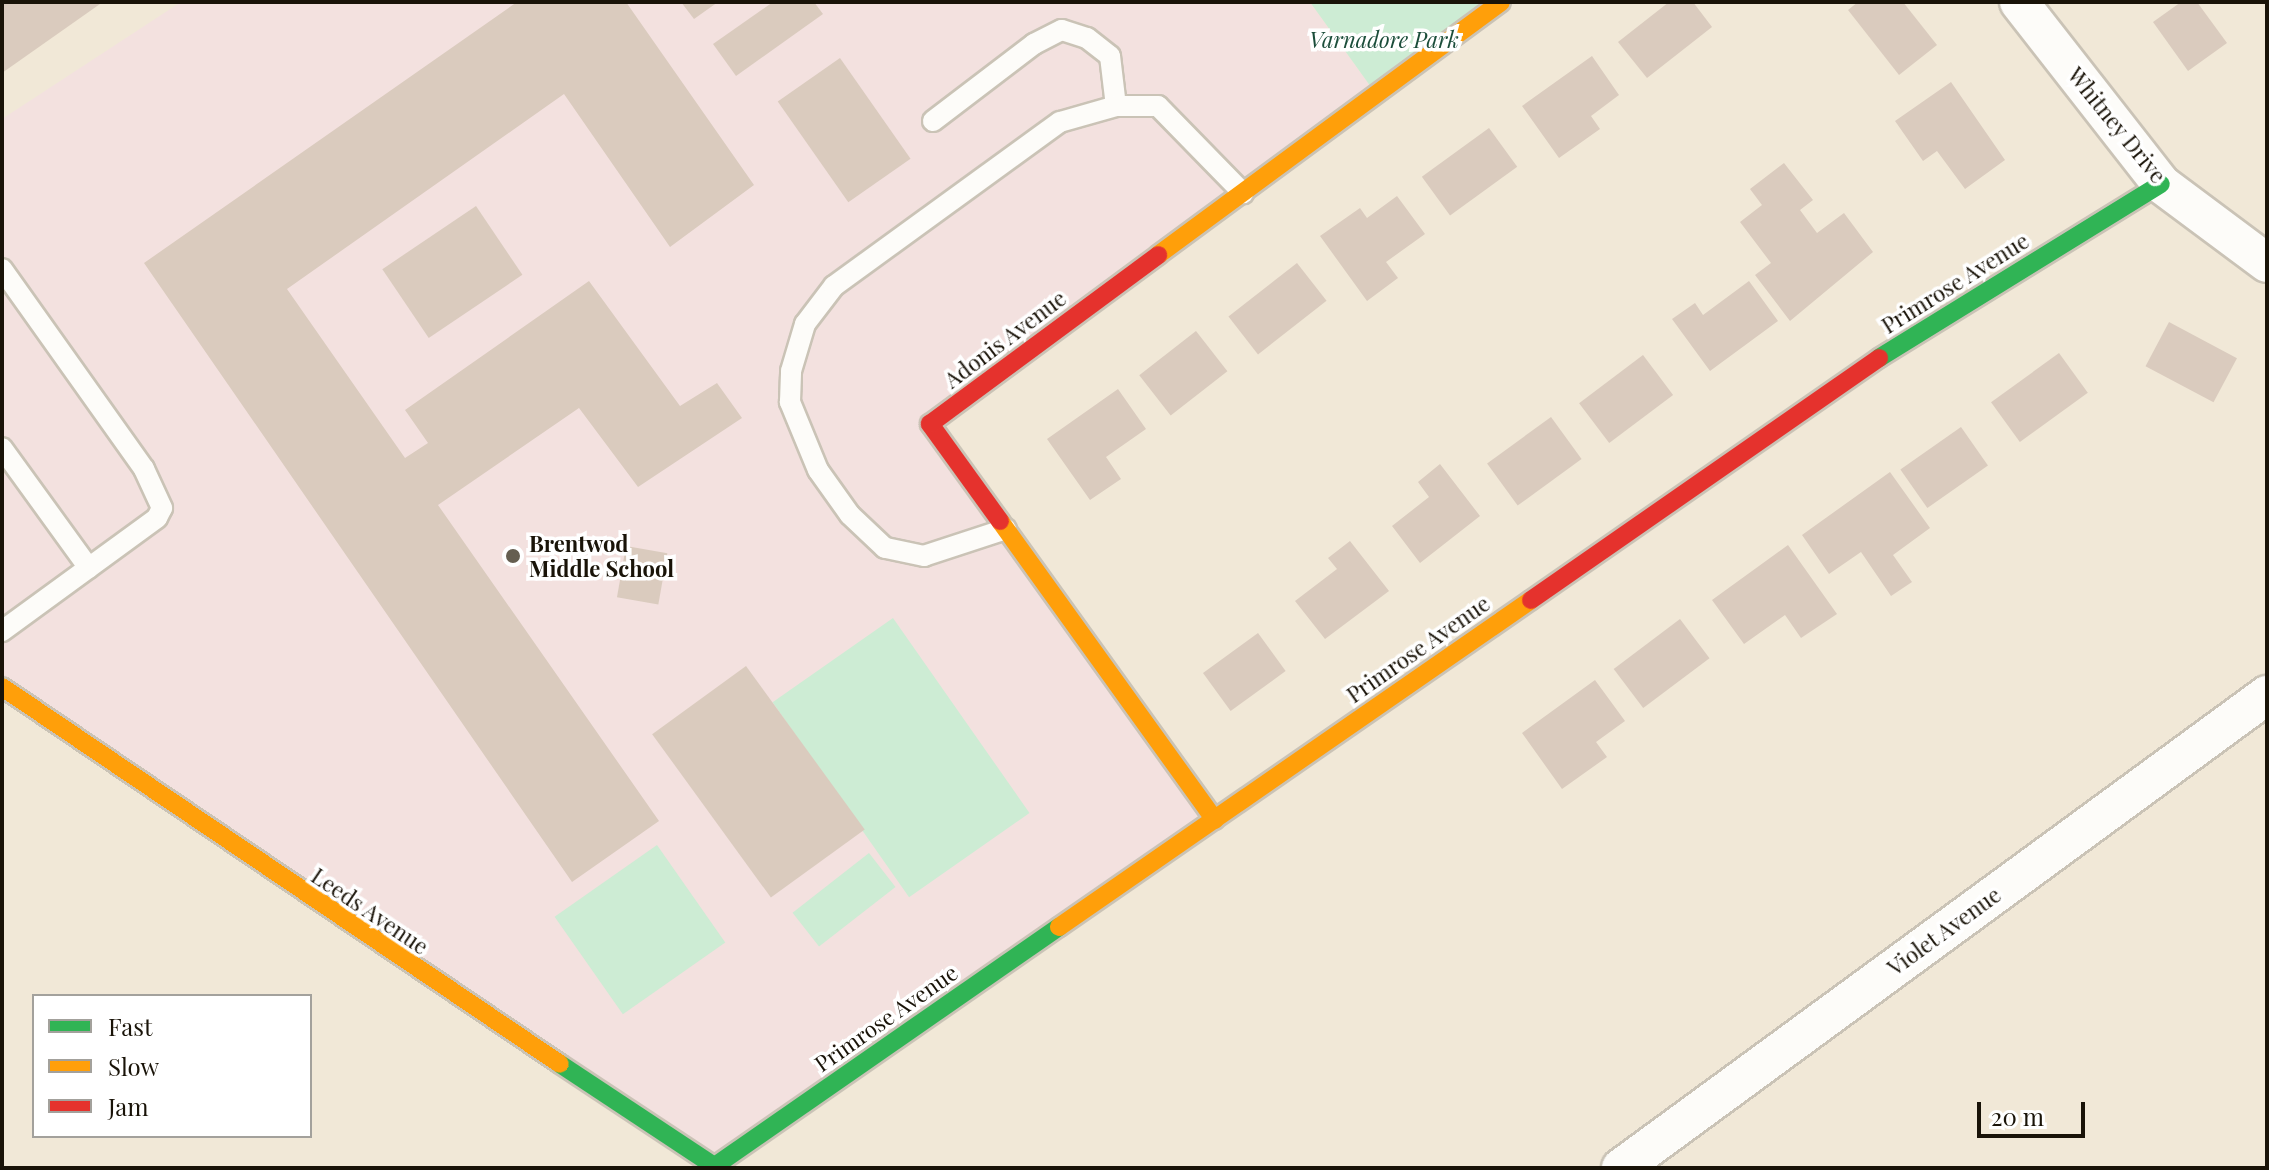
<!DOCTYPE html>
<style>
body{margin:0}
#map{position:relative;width:2269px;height:1170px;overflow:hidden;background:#f1e8d7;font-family:"Playfair Display",serif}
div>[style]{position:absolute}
.education>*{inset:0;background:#f3e1df}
.green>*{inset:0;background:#cdecd4;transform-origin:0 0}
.building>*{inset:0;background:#dacbbe;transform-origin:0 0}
.roads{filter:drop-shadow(2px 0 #cac3b6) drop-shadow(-2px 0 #cac3b6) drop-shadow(0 2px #cac3b6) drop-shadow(0 -2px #cac3b6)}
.lane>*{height:20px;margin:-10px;padding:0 10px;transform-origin:10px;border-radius:10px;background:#fdfcf9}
.street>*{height:38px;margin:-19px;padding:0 19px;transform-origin:19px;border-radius:19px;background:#fdfcf9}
.fast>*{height:18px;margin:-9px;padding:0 9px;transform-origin:9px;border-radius:9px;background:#30b455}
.slow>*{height:18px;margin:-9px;padding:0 9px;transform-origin:9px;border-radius:9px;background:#ff9f0a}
.jam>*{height:18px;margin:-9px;padding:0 9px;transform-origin:9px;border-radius:9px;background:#e5322d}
.dots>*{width:22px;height:22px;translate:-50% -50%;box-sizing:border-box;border:4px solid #fff;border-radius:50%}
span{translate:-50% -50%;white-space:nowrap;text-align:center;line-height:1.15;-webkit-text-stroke:7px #fff;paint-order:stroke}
.park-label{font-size:22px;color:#1b4d3a;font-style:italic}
.street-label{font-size:22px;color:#191308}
.poi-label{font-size:22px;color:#191308;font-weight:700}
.left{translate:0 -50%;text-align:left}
.frame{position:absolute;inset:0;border:4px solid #191308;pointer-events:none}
.legend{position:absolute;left:32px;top:994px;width:280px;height:144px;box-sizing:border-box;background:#fff;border:2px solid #a3a19c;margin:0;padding:10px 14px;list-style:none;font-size:24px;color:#191308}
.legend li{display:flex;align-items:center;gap:16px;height:40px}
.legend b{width:40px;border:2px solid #a3a19c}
.scale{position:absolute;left:1977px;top:1102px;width:108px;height:36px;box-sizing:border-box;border:4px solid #191308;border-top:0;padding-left:10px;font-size:24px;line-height:28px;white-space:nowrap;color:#191308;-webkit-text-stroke:6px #fff;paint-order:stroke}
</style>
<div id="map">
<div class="education">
<div style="clip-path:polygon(181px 2px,1310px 2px,1376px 94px,931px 424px,1215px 820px,713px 1166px,2px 687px,2px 119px)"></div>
</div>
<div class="green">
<div style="clip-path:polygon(1310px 2px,1501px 2px,1376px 94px)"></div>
<div style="left:893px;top:618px;width:238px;height:147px;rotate:55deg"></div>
<div style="left:657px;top:845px;width:119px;height:125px;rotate:55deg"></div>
<div style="left:869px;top:853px;width:43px;height:97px;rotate:52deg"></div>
</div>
<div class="building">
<div style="clip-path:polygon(2px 2px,98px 2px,100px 4px,2px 73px)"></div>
<div style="clip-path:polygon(517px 2px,626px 2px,754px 185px,670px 247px,564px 94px,287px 289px,405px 458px,428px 443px,405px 410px,589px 281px,680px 406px,717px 383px,742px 418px,638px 487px,579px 408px,438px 505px,659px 821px,572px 882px,144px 263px)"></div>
<div style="clip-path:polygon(681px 2px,718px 2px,694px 19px)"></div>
<div style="clip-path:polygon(773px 2px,814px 2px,823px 14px,736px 76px,713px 44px)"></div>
<div style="clip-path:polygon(1669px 2px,1693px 2px,1712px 27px,1647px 78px,1618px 42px)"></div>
<div style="clip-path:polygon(1858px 2px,1903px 2px,1937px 45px,1899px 75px,1848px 10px)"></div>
<div style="clip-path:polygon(2181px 2px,2197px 2px,2227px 43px,2188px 71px,2153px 22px)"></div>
<div style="clip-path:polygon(1592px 56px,1619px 95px,1591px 116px,1600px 129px,1559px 158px,1522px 106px)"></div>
<div style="left:840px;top:58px;width:123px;height:76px;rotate:55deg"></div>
<div style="clip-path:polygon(1951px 82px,2005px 160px,1965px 189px,1937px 151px,1923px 161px,1895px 121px)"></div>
<div style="left:1489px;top:128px;width:48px;height:83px;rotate:54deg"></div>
<div style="clip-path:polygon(1784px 163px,1813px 200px,1800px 210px,1817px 233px,1844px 213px,1873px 252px,1790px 321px,1755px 275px,1771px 263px,1740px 222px,1762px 205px,1750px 189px)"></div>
<div style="clip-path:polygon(1397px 196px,1425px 234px,1386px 262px,1398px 278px,1367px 301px,1320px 236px,1360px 208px,1367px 218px)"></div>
<div style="left:476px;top:206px;width:83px;height:113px;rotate:56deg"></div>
<div style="left:1297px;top:263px;width:48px;height:87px;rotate:52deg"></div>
<div style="clip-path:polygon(1749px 281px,1778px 321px,1710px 371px,1672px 319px,1695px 303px,1703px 315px)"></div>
<div style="left:2169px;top:322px;width:77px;height:50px;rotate:28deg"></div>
<div style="left:1196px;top:331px;width:51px;height:72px;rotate:52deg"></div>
<div style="left:2059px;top:353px;width:49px;height:84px;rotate:54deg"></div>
<div style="left:1643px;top:355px;width:50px;height:80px;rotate:53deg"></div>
<div style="clip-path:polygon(1118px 389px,1146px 429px,1106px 457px,1121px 479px,1090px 500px,1047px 439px)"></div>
<div style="left:1551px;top:417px;width:52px;height:79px;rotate:54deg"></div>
<div style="left:1961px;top:427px;width:47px;height:74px;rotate:55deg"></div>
<div style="clip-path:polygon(1440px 464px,1480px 516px,1420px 563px,1392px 526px,1429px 497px,1418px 482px)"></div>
<div style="clip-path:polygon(1890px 472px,1930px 528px,1893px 555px,1912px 582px,1891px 596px,1861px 552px,1829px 574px,1802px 535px)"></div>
<div style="clip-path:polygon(1350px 541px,1389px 591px,1325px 639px,1295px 601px,1337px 569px,1328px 558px)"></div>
<div style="clip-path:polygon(1788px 545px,1837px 614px,1801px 638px,1785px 615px,1744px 644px,1712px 600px)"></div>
<div style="left:626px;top:546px;width:42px;height:52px;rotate:10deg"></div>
<div style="left:1680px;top:619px;width:49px;height:83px;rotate:53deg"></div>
<div style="left:1258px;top:633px;width:47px;height:68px;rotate:54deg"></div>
<div style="left:746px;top:666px;width:202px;height:116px;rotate:54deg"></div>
<div style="clip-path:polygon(1595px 680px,1625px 721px,1596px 742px,1607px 757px,1562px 789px,1522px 733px)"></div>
</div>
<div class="roads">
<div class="lane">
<div style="left:933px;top:121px;width:127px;rotate:-37.3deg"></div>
<div style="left:1034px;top:44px;width:31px;rotate:-27deg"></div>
<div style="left:1062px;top:30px;width:26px;rotate:18deg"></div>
<div style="left:1087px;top:38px;width:29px;rotate:38deg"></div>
<div style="left:1110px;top:56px;width:50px;rotate:83.2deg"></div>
<div style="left:2px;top:269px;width:245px;rotate:54.6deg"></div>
<div style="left:144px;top:469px;width:43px;rotate:65.2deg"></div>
<div style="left:162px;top:508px;width:11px;rotate:117deg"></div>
<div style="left:157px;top:518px;width:192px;rotate:143.9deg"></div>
<div style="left:2px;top:448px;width:148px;rotate:54.1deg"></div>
<div style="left:1006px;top:529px;width:86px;rotate:161.8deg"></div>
<div style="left:924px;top:556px;width:40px;rotate:-168deg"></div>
<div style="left:885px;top:548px;width:48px;rotate:-136.7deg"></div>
<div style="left:850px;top:515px;width:55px;rotate:-125.4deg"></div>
<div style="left:818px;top:470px;width:74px;rotate:-112.4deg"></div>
<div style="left:790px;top:402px;width:31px;rotate:-88deg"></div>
<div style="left:791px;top:371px;width:49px;rotate:-73.4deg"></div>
<div style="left:805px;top:324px;width:48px;rotate:-52.7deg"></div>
<div style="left:834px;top:286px;width:279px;rotate:-36deg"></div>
<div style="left:1060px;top:122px;width:58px;rotate:-15.9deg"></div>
<div style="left:1116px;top:106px;width:42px"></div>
<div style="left:1158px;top:106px;width:122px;rotate:45.7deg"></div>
</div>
<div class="street">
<div style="left:2019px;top:2px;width:231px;rotate:52deg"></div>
<div style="left:2161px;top:184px;width:132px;rotate:36.7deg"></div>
<div style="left:1621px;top:1168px;width:801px;rotate:-36.21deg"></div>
</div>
<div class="fast">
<div style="left:1879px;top:358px;width:331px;rotate:-31.7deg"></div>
<div style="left:560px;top:1064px;width:188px;rotate:33.5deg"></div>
<div style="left:712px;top:1168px;width:422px;rotate:-34.8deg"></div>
</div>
<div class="slow">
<div style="left:1158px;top:255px;width:426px;rotate:-36.4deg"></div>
<div style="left:1000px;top:521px;width:368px;rotate:54.3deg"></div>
<div style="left:2px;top:687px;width:673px;rotate:34.04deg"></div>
<div style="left:1059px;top:927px;width:574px;rotate:-34.71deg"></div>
</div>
<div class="jam">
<div style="left:1000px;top:521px;width:120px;rotate:-125.8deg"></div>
<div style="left:930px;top:424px;width:284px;rotate:-36.5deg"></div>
<div style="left:1531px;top:600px;width:424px;rotate:-34.8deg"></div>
</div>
</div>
<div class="dots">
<div style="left:513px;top:556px;background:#655e50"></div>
</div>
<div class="park-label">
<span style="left:1384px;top:40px">Varnadore Park</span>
</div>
<div class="street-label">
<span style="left:2117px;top:125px;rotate:51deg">Whitney Drive</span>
<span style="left:1955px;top:283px;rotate:-32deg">Primrose Avenue</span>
<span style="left:1005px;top:339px;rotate:-37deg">Adonis Avenue</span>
<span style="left:1418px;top:649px;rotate:-35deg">Primrose Avenue</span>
<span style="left:370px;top:911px;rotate:34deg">Leeds Avenue</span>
<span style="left:1944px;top:931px;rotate:-36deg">Violet Avenue</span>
<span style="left:886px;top:1018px;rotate:-35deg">Primrose Avenue</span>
</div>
<div class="poi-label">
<span class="left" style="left:529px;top:556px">Brentwod<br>Middle School</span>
</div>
<div class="frame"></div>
<ul class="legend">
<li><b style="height:10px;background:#30b455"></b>Fast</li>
<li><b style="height:10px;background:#ff9f0a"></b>Slow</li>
<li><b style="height:10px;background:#e5322d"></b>Jam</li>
</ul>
<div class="scale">20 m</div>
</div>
